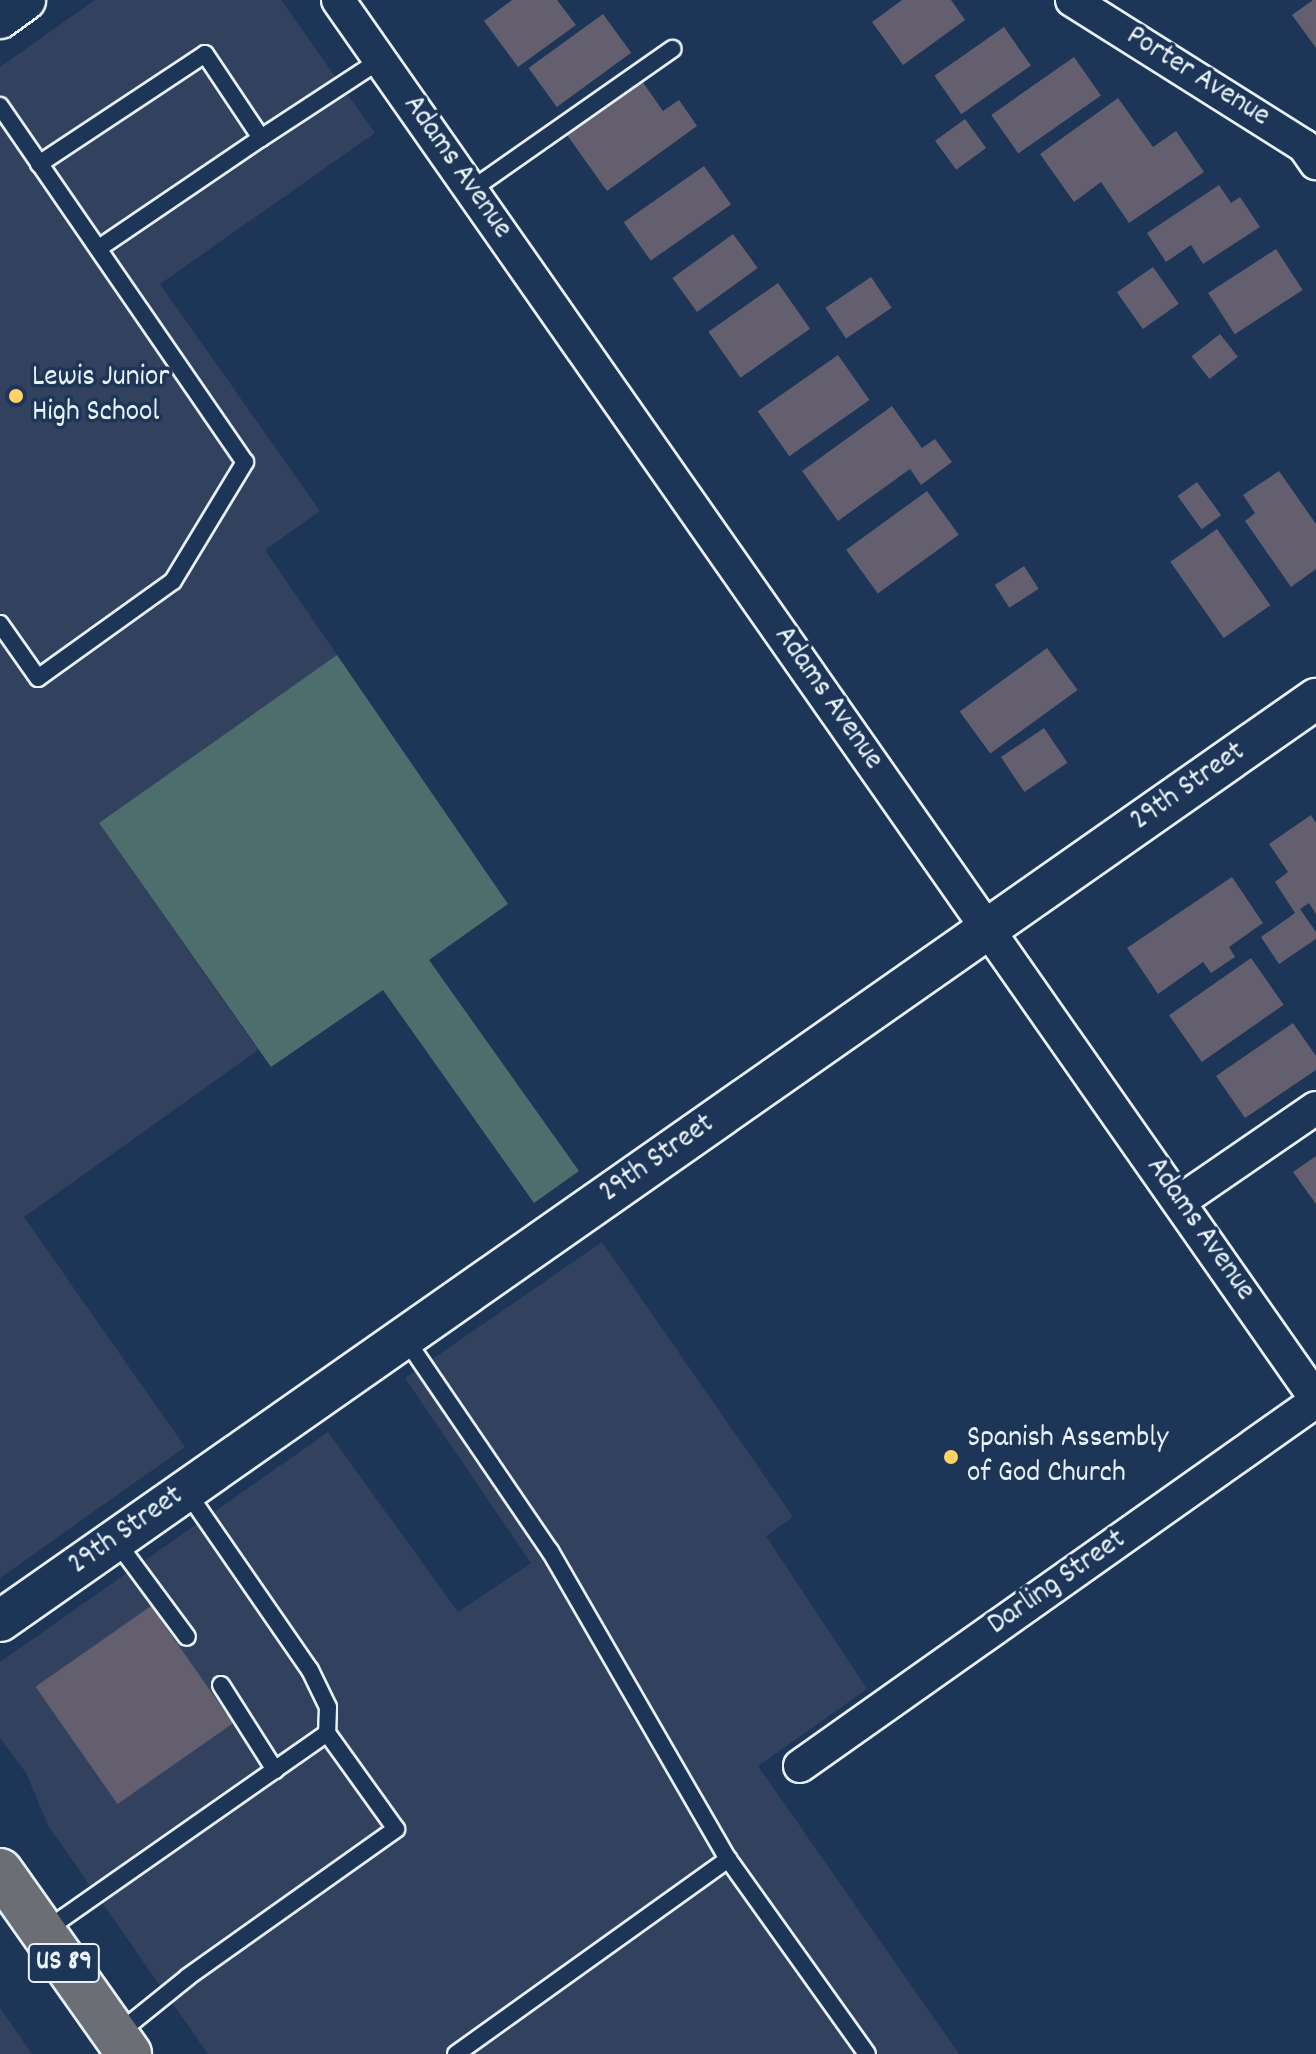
<!DOCTYPE html>
<style>
body{margin:0}
#map{position:relative;width:1316px;height:2054px;overflow:hidden;background:#1d3557;font-family:Dekko,sans-serif}
div>[style]{position:absolute}
.built>*{inset:0;background:#32425e}
.green>*{inset:0;background:#4e6e6e}
.building>*{inset:0;background:#635f6f;transform-origin:0 0}
.roads{filter:drop-shadow(2px 0 #e8f1f8) drop-shadow(-2px 0 #e8f1f8) drop-shadow(0 2px #e8f1f8) drop-shadow(0 -2px #e8f1f8)}
.service>*{height:16px;margin:-8px;padding:0 8px;transform-origin:8px;border-radius:8px;background:#1d3557}
.minor>*{height:32px;margin:-16px;padding:0 16px;transform-origin:16px;border-radius:16px;background:#1d3557}
.tertiary>*{height:40px;margin:-20px;padding:0 20px;transform-origin:20px;border-radius:20px;background:#1d3557}
.primary>*{height:44px;margin:-22px;padding:0 22px;transform-origin:22px;border-radius:22px;background:#6b6f75}
.dots>*{width:22px;height:22px;translate:-50% -50%;box-sizing:border-box;border:4px solid #1d3557;border-radius:50%}
span{translate:-50% -50%;white-space:nowrap;text-align:center;line-height:1.15;-webkit-text-stroke:7px #1d3557;paint-order:stroke}
.shield-label span{padding:2px 6px;background:#1d3557;border:2px solid;border-radius:6px;-webkit-text-stroke-width:0}
.shield-label{font-size:28px;color:#e8f1f8;font-weight:700}
.street-label{font-size:30px;color:#e8f1f8}
.poi-label{font-size:30px;color:#e8f1f8}
.left{translate:0 -50%;text-align:left}
</style>
<div id="map">
<div class="built">
<div style="clip-path:polygon(95px 0,281px 0,375px 133px,160px 284px,320px 511px,265px 550px,337px 655px,99px 823px,258px 1050px,24px 1217px,185px 1447px,0 1578px,0 67px)"></div>
<div style="clip-path:polygon(602px 1242px,793px 1517px,766px 1536px,867px 1689px,758px 1766px,959px 2054px,208px 2054px,49px 1827px,26px 1773px,0 1738px,0 1662px,328px 1432px,458px 1612px,531px 1563px,405px 1378px)"></div>
<div style="clip-path:polygon(0 2008px,32px 2054px,0 2054px)"></div>
</div>
<div class="green">
<div style="clip-path:polygon(337px 655px,508px 904px,429px 960px,579px 1171px,534px 1203px,383px 990px,271px 1067px,99px 823px)"></div>
</div>
<div class="building">
<div style="clip-path:polygon(512px 0,557px 0,576px 25px,518px 67px,484px 21px)"></div>
<div style="clip-path:polygon(902px 0,951px 0,965px 20px,903px 65px,872px 22px)"></div>
<div style="clip-path:polygon(1313px 0,1316px 0,1316px 48px,1292px 15px)"></div>
<div style="left:603px;top:14px;width:48px;height:92px;rotate:54deg"></div>
<div style="left:1004px;top:27px;width:47px;height:85px;rotate:55deg"></div>
<div style="left:1074px;top:57px;width:47px;height:101px;rotate:55deg"></div>
<div style="clip-path:polygon(642px 81px,663px 111px,679px 100px,697px 126px,607px 191px,567px 135px)"></div>
<div style="clip-path:polygon(1118px 98px,1153px 147px,1176px 131px,1204px 172px,1129px 223px,1101px 182px,1074px 202px,1040px 154px)"></div>
<div style="left:965px;top:119px;width:36px;height:37px;rotate:54deg"></div>
<div style="left:704px;top:166px;width:47px;height:98px;rotate:55deg"></div>
<div style="clip-path:polygon(1219px 185px,1231px 203px,1240px 197px,1260px 227px,1203px 264px,1191px 245px,1166px 262px,1147px 233px)"></div>
<div style="left:733px;top:234px;width:42px;height:75px;rotate:54deg"></div>
<div style="left:1276px;top:249px;width:49px;height:81px;rotate:57deg"></div>
<div style="left:1153px;top:267px;width:45px;height:44px;rotate:55deg"></div>
<div style="left:871px;top:277px;width:37px;height:55px;rotate:56deg"></div>
<div style="left:778px;top:283px;width:56px;height:85px;rotate:55deg"></div>
<div style="left:1220px;top:334px;width:29px;height:36px;rotate:52deg"></div>
<div style="left:838px;top:355px;width:55px;height:98px;rotate:55deg"></div>
<div style="clip-path:polygon(892px 406px,922px 448px,935px 439px,952px 462px,921px 485px,910px 469px,838px 521px,802px 471px)"></div>
<div style="clip-path:polygon(1279px 471px,1316px 524px,1316px 569px,1291px 587px,1245px 521px,1255px 513px,1243px 495px)"></div>
<div style="left:1197px;top:482px;width:41px;height:24px;rotate:54deg"></div>
<div style="left:927px;top:491px;width:54px;height:100px;rotate:54deg"></div>
<div style="left:1217px;top:529px;width:93px;height:57px;rotate:55deg"></div>
<div style="left:1024px;top:566px;width:27px;height:35px;rotate:57deg"></div>
<div style="left:1047px;top:648px;width:52px;height:108px;rotate:54deg"></div>
<div style="left:1044px;top:728px;width:42px;height:52px;rotate:56deg"></div>
<div style="clip-path:polygon(1311px 815px,1316px 823px,1316px 914px,1309px 903px,1300px 909px,1316px 932px,1316px 939px,1279px 964px,1261px 937px,1295px 913px,1275px 882px,1288px 872px,1269px 844px)"></div>
<div style="clip-path:polygon(1232px 877px,1263px 923px,1229px 947px,1235px 957px,1211px 973px,1203px 962px,1158px 994px,1127px 948px)"></div>
<div style="left:1251px;top:958px;width:57px;height:100px;rotate:55deg"></div>
<div style="clip-path:polygon(1293px 1023px,1316px 1056px,1316px 1070px,1245px 1118px,1216px 1076px)"></div>
<div style="clip-path:polygon(1316px 1156px,1316px 1204px,1293px 1172px)"></div>
<div style="left:151px;top:1606px;width:143px;height:141px;rotate:55deg"></div>
</div>
<div class="roads">
<div class="service">
<div style="left:0;top:106px;width:432px;rotate:55.5deg"></div>
<div style="left:245px;top:462px;width:139px;rotate:121.2deg"></div>
<div style="left:173px;top:581px;width:166px;rotate:144.3deg"></div>
<div style="left:38px;top:678px;width:66px;rotate:-125.1deg"></div>
<div style="left:261px;top:138px;width:142px;rotate:-33.2deg"></div>
<div style="left:39px;top:164px;width:199px;rotate:-33.5deg"></div>
<div style="left:205px;top:54px;width:101px;rotate:56.3deg"></div>
<div style="left:261px;top:138px;width:196px;rotate:145.8deg"></div>
<div style="left:471px;top:190px;width:246px;rotate:-35deg"></div>
<div style="left:405px;top:1338px;width:258px;rotate:55.8deg"></div>
<div style="left:550px;top:1551px;width:356px;rotate:60deg"></div>
<div style="left:187px;top:1492px;width:216px;rotate:55.4deg"></div>
<div style="left:310px;top:1670px;width:41px;rotate:64.1deg"></div>
<div style="left:328px;top:1707px;width:26px;rotate:92deg"></div>
<div style="left:116px;top:1541px;width:119px;rotate:53.5deg"></div>
<div style="left:221px;top:1685px;width:101px;rotate:57.6deg"></div>
<div style="left:43px;top:1932px;width:347px;rotate:-35deg"></div>
<div style="left:327px;top:1733px;width:118px;rotate:54.3deg"></div>
<div style="left:396px;top:1829px;width:255px;rotate:144.6deg"></div>
<div style="left:188px;top:1977px;width:92px;rotate:141.1deg"></div>
<div style="left:456px;top:2054px;width:335px;rotate:-35.6deg"></div>
<div style="left:728px;top:1859px;width:239px;rotate:54.5deg"></div>
</div>
<div class="minor">
<div style="left:338px;top:0;width:1707px;rotate:55.04deg"></div>
<div style="left:1072px;top:0;width:274px;rotate:32.2deg"></div>
<div style="left:1304px;top:146px;width:21px;rotate:55deg"></div>
<div style="left:1179px;top:1202px;width:166px;rotate:-34.5deg"></div>
<div style="left:800px;top:1766px;width:632px;rotate:-35.27deg"></div>
</div>
<div class="tertiary">
<div style="left:0;top:18px;width:31px;rotate:-36deg"></div>
<div style="left:0;top:1621px;width:1607px;rotate:-35.02deg"></div>
</div>
<div class="primary">
<div style="left:0;top:1871px;width:224px;rotate:54.8deg"></div>
</div>
</div>
<div class="dots">
<div style="left:16px;top:396px;background:#ffd166"></div>
<div style="left:951px;top:1457px;background:#ffd166"></div>
</div>
<div class="shield-label">
<span style="left:64px;top:1963px">US 89</span>
</div>
<div class="street-label">
<span style="left:1197px;top:78px;rotate:32deg">Porter Avenue</span>
<span style="left:456px;top:168px;rotate:55deg">Adams Avenue</span>
<span style="left:827px;top:699px;rotate:55deg">Adams Avenue</span>
<span style="left:1189px;top:788px;rotate:-35deg">29th Street</span>
<span style="left:658px;top:1160px;rotate:-35deg">29th Street</span>
<span style="left:1199px;top:1230px;rotate:55deg">Adams Avenue</span>
<span style="left:127px;top:1532px;rotate:-35deg">29th Street</span>
<span style="left:1058px;top:1584px;rotate:-35deg">Darling Street</span>
</div>
<div class="poi-label">
<span class="left" style="left:32px;top:396px">Lewis Junior<br>High School</span>
<span class="left" style="left:967px;top:1457px">Spanish Assembly<br>of God Church</span>
</div>
</div>
